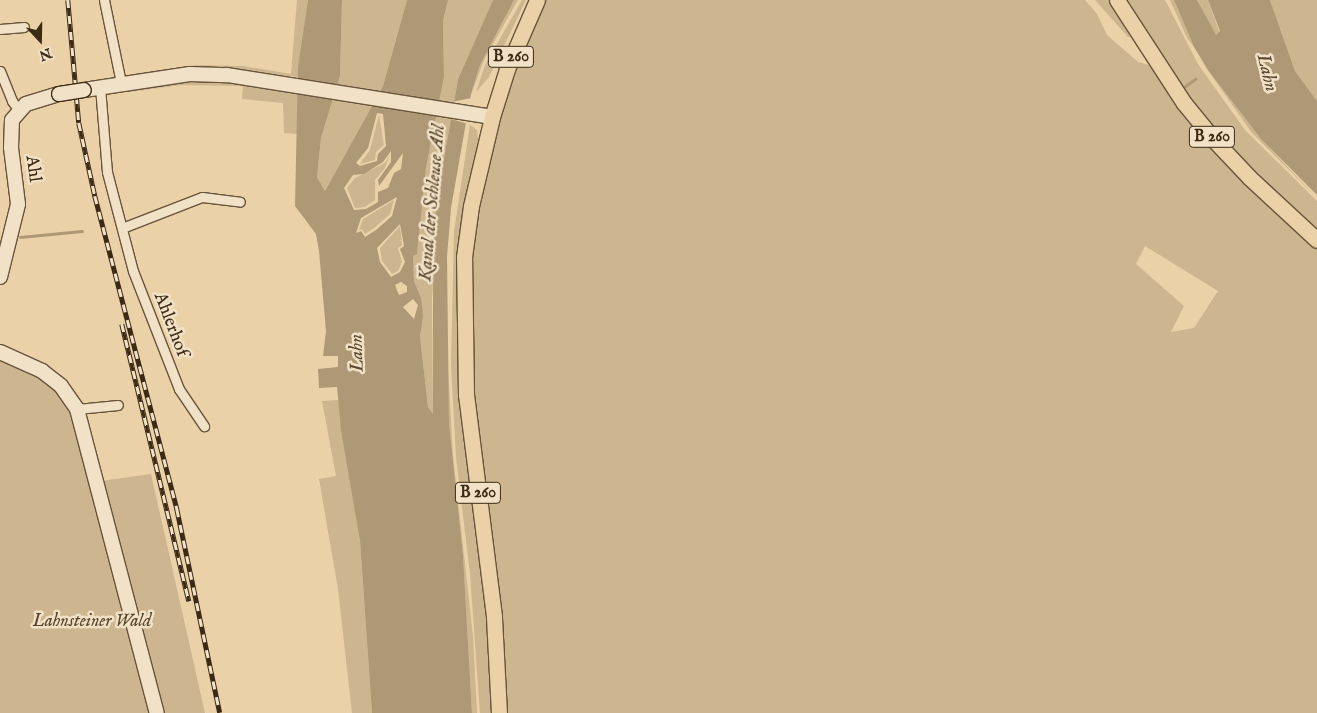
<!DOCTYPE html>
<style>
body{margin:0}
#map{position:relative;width:1317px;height:713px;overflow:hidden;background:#ead1a8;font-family:"IM FELL English",serif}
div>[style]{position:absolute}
.green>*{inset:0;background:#ccb58f}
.water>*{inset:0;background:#af9876}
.pier>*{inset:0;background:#ead1a8}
.stream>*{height:2.5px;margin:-1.25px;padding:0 1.25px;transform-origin:1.25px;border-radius:1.25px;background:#af9876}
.roads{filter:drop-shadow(1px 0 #68543a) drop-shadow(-1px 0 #68543a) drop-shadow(0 1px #68543a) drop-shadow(0 -1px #68543a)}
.street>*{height:9px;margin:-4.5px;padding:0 4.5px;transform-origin:4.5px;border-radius:4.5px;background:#f1e1c6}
.secondary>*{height:14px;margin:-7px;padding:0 7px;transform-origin:7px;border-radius:7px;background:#f1e1c6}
.primary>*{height:15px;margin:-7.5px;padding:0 7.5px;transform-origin:7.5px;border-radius:7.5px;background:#ead1a8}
.rail>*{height:4.5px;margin-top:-2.25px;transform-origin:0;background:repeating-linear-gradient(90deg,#f1e1c6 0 8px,#3c2a15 0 16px);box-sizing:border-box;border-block:1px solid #3c2a15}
.bridges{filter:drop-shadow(1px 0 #3c2a15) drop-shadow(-1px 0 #3c2a15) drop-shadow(0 1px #3c2a15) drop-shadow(0 -1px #3c2a15)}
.secondary-bridge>*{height:14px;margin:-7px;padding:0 7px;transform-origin:7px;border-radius:7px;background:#f1e1c6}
span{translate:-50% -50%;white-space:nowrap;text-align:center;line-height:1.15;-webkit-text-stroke:5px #f1e1c6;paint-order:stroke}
.shield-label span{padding:1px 4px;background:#f1e1c6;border:1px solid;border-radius:4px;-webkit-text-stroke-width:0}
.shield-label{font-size:16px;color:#3c2a15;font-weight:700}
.street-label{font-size:18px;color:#3c2a15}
.park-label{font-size:18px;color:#59462d;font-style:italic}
.water-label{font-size:19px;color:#59462d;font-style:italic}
.north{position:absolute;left:15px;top:15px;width:50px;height:50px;-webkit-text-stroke:4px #f1e1c6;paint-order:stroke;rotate:159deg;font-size:14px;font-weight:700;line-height:20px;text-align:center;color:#3c2a15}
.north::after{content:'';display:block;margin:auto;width:18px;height:22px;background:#3c2a15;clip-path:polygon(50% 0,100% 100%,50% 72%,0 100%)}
</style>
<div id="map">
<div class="green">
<div style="clip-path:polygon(297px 0,308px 0,298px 77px,226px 69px,132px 74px,196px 65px,243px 66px,291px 74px)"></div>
<div style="clip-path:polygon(342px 0,407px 0,383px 86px,325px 191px,317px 177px,321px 138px,340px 76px)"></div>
<div style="clip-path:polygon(448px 0,493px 0,458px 79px,437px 198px,432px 299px,433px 415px,428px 407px,420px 336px,421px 298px,414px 281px,413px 256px,417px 254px,426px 168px,444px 77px,443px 21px)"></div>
<div style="clip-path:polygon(514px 0,518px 0,485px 58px,469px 100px,480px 65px)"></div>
<div style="clip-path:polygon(522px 0,526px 0,489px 77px,476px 92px,485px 65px)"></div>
<div style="clip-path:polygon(evenodd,542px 0,1085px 0,1097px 14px,1107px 35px,1138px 62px,1152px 66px,1237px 176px,1317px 248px,1317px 713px,504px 713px,472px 409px,468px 289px,473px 238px,498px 127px,522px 45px,542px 0,1145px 246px,1218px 291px,1194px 328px,1171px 332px,1184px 306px,1136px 264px,1145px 246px)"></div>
<div style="clip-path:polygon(1095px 0,1112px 0,1130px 37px,1128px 37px)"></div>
<div style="clip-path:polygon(1128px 0,1165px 0,1198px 64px,1245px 130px,1317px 201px,1317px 233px,1228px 145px,1184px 89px)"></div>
<div style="clip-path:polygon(1170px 0,1174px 0,1194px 47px,1187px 38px)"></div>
<div style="clip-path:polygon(1197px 0,1208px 0,1220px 34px,1214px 34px)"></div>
<div style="clip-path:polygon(1270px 0,1317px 0,1317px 101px,1295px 71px)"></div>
<div style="clip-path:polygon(1197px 55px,1261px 139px,1317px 198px,1252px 133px)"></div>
<div style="clip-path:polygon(210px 79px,298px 92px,297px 134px,284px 133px,283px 103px,242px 99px,243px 86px,182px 85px,129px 92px,127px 87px)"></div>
<div style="clip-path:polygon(379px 115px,384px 145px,376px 152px,375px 160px,360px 164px,370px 150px)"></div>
<div style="clip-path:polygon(470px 125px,477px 130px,478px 139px,460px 243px,495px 713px,480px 713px,470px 574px,456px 457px,451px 366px,454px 231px)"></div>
<div style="clip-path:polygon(390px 154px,385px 168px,375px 180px,375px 200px,365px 207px,355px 208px,347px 188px,355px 178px,385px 163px)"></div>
<div style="clip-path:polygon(394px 200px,390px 214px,374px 228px,365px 234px,362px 229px,359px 230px,363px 219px)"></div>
<div style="clip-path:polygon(400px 226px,402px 245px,398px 248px,402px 262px,398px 271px,392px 274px,382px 261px,380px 248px)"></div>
<div style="clip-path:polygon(0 356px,39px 372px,62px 394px,72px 411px,94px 482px,151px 474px,205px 713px,0 713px)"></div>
<div style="clip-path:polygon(448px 365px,453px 456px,473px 636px,477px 713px,472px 713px,463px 555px,449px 423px)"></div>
<div style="clip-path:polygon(338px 400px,360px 541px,372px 713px,352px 713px,338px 589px,319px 479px,336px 476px,322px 401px)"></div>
</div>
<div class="water">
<div style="clip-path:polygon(evenodd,308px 0,342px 0,340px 76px,321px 138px,317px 177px,325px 191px,383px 86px,407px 0,448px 0,443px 21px,444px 77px,426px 168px,417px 254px,413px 256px,414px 281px,421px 298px,423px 316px,420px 336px,428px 407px,433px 414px,433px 250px,437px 198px,458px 79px,493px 0,514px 0,480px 65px,471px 94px,451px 208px,447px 257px,449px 423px,463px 555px,472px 713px,372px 713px,360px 541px,341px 430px,337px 387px,319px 388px,318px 369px,338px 367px,338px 356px,323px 356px,326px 331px,319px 251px,316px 234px,295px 206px,298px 67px,308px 0,377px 113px,383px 114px,386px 146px,378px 154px,377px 161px,360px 166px,356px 163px,368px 148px,377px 113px,308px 0,391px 151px,391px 162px,378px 180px,379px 186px,403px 153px,401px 169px,394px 173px,388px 188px,378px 192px,378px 202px,366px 209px,354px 210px,344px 188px,353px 175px,364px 174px,383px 162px,391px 151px,308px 0,397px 197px,392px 216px,376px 230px,365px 237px,361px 231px,356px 233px,361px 218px,397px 197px,308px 0,400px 224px,404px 246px,400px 249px,405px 262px,400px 272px,391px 277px,380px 262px,377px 248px,400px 224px,308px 0,401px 282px,407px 286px,407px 292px,399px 295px,395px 285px,401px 282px,308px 0,413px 299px,418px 305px,414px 319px,403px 307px,413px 299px)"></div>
<div style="clip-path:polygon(1174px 0,1197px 0,1216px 35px,1220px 31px,1208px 0,1270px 0,1295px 71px,1317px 101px,1317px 195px,1261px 139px,1208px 70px,1194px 47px)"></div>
</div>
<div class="pier">
<div style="clip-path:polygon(472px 98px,468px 124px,448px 118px,451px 102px)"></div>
</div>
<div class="stream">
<div style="left:1184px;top:87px;width:14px;rotate:-36deg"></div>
<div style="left:20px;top:237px;width:62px;rotate:-5.5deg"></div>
</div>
<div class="roads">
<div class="street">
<div style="left:104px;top:0;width:85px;rotate:78.4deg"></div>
<div style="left:0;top:29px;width:24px;rotate:-5deg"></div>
<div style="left:0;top:71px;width:32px;rotate:68deg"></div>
<div style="left:12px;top:101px;width:11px;rotate:52deg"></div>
<div style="left:100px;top:87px;width:85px;rotate:85.3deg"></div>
<div style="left:107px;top:172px;width:102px;rotate:75.3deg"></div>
<div style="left:133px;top:271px;width:127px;rotate:68.7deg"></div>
<div style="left:179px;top:389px;width:45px;rotate:56deg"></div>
<div style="left:122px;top:228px;width:86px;rotate:-21.2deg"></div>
<div style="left:202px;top:197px;width:38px;rotate:7deg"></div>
<div style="left:77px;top:409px;width:41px;rotate:-5.6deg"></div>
</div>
<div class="secondary">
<div style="left:84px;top:90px;width:107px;rotate:-8.6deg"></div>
<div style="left:190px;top:74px;width:37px;rotate:2deg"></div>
<div style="left:227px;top:75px;width:268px;rotate:9deg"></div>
<div style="left:0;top:277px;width:75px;rotate:-76.1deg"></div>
<div style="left:18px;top:204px;width:56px;rotate:-97.1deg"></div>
<div style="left:11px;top:148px;width:28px;rotate:-88deg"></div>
<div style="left:12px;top:120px;width:21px;rotate:-49deg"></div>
<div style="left:26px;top:104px;width:34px;rotate:-17deg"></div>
<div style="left:0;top:352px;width:46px;rotate:24.3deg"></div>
<div style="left:42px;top:371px;width:24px;rotate:38deg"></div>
<div style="left:61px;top:386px;width:28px;rotate:55deg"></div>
<div style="left:77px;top:409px;width:314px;rotate:75.3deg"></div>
</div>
<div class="primary">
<div style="left:1117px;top:0;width:123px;rotate:57deg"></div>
<div style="left:1184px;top:103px;width:49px;rotate:50.8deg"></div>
<div style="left:1215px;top:141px;width:51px;rotate:46.6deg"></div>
<div style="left:1250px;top:178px;width:91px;rotate:42.8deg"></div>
<div style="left:499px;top:713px;width:97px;rotate:-93deg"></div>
<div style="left:494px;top:616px;width:223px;rotate:-97.2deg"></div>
<div style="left:466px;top:395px;width:138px;rotate:-90.8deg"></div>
<div style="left:464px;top:257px;width:51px;rotate:-82.2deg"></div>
<div style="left:471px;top:206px;width:91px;rotate:-76.7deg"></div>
<div style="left:492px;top:117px;width:50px;rotate:-72.6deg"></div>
<div style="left:507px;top:69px;width:75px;rotate:-66.5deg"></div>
</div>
</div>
<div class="rail">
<div style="left:68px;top:0;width:123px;rotate:84.9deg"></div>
<div style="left:79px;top:123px;width:75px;rotate:77.6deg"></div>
<div style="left:95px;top:196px;width:324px;rotate:75.3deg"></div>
<div style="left:177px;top:509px;width:208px;rotate:78.1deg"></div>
<div style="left:122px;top:324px;width:285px;rotate:76.4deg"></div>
</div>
<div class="bridges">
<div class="secondary-bridge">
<div style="left:59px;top:94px;width:25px;rotate:-9deg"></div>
</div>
</div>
<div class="shield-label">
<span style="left:511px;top:57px">B 260</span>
<span style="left:1212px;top:137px">B 260</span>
<span style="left:478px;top:493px">B 260</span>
</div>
<div class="street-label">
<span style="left:32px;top:169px;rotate:82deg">Ahl</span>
<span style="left:170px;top:325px;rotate:69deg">Ahlerhof</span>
</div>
<div class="park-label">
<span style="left:92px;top:622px">Lahnsteiner Wald</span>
</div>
<div class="water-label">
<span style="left:1266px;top:73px;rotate:76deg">Lahn</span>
<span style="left:433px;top:203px;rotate:-85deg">Kanal der Schleuse Ahl</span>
<span style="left:358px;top:353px;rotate:-92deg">Lahn</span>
</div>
<div class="north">N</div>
</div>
